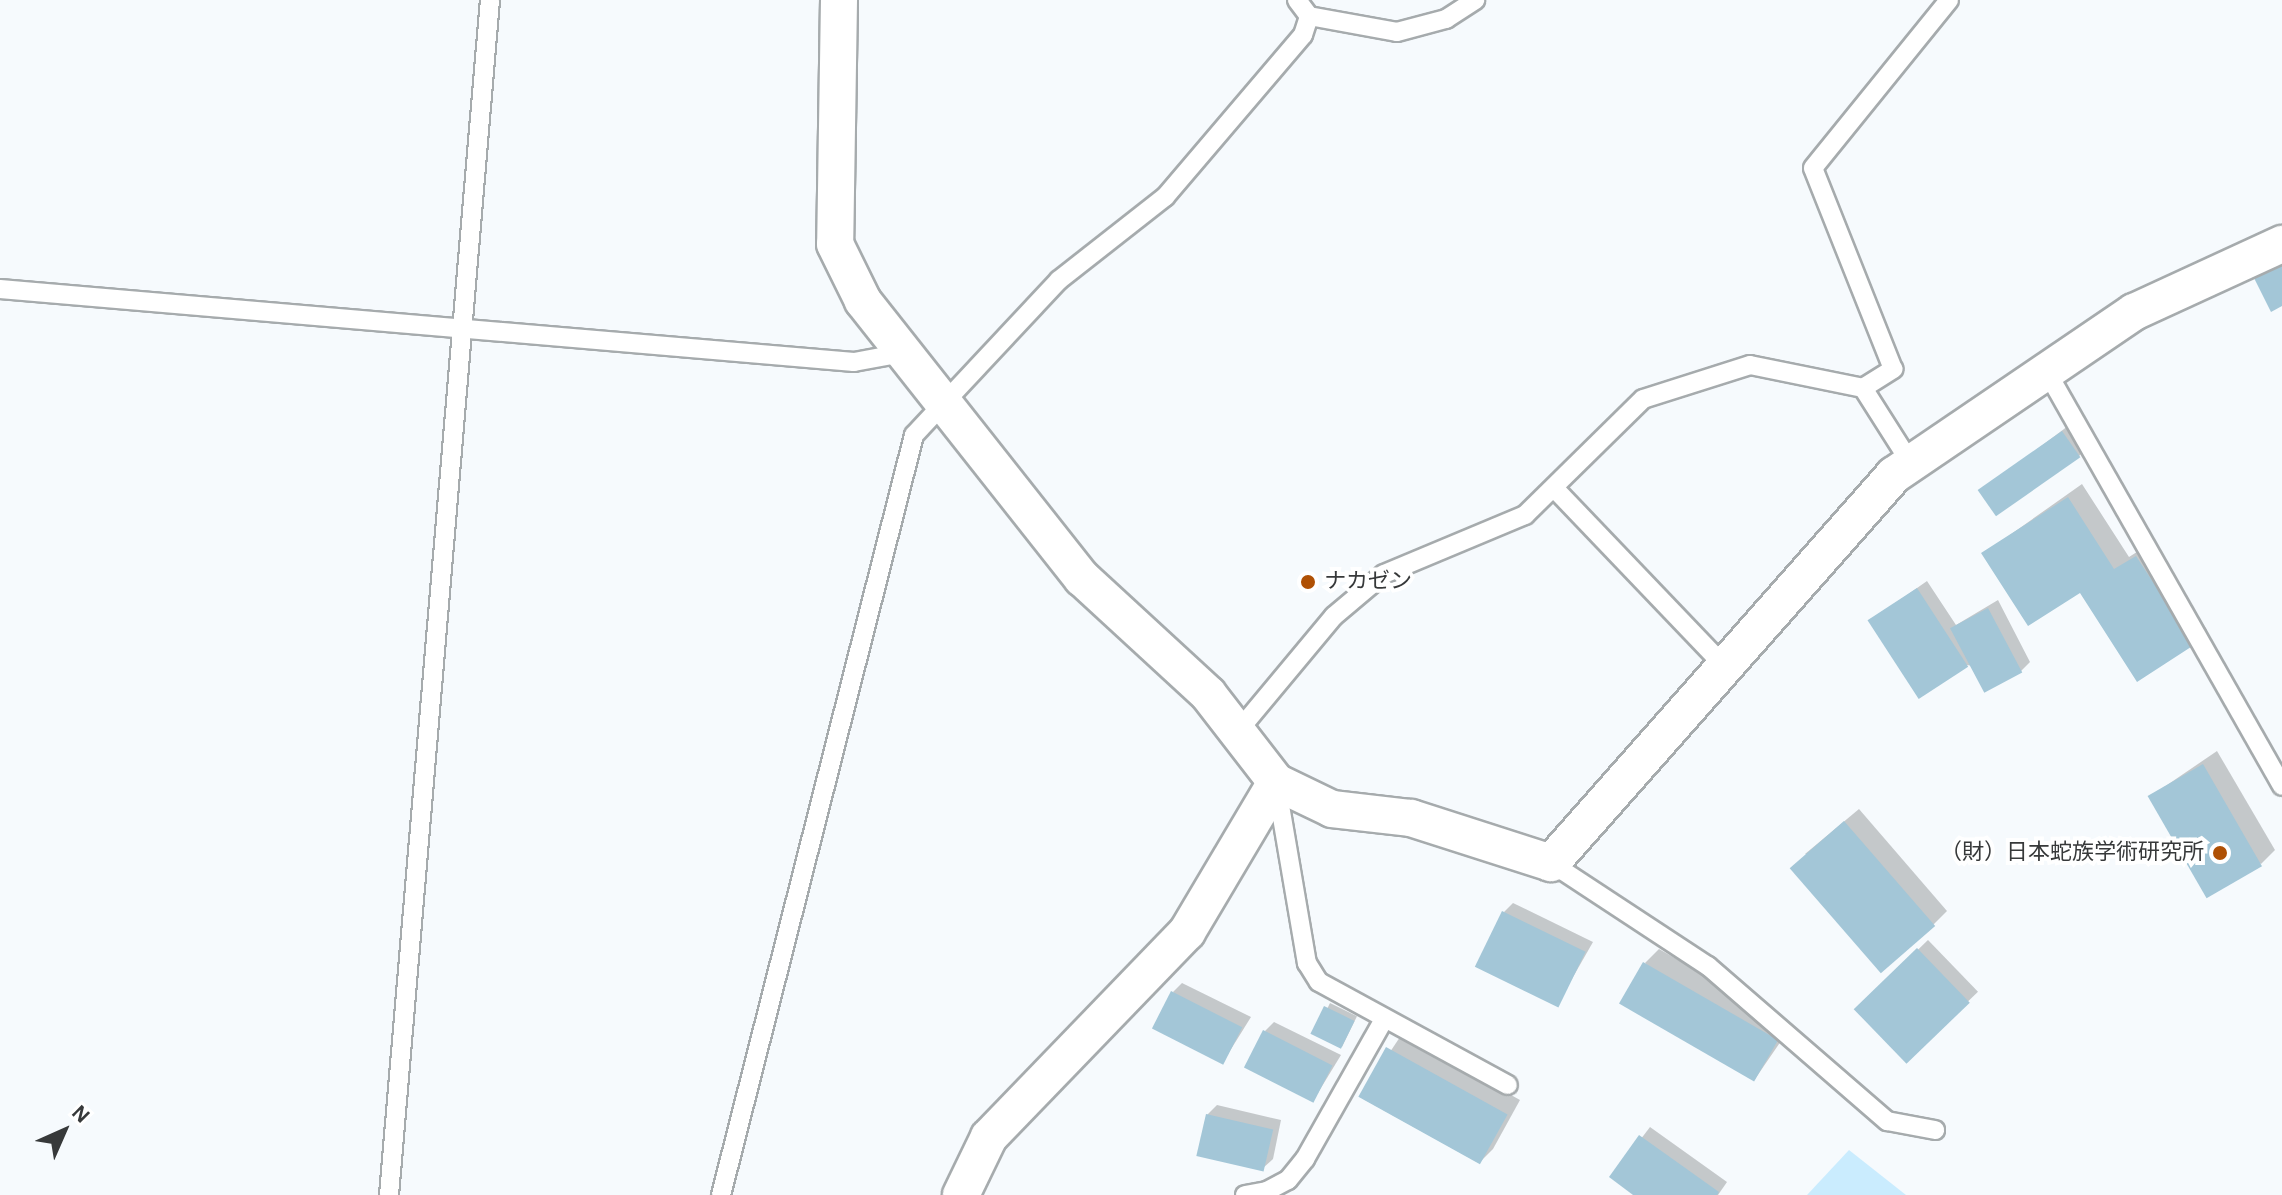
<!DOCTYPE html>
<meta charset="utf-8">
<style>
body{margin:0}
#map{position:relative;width:2282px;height:1195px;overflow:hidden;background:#f6fafd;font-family:"Alegreya Sans","Noto Sans JP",sans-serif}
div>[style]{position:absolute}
.green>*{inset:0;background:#caecfe}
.shadow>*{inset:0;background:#0003;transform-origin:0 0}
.building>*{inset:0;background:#a3c6d7;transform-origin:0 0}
.roads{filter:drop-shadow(2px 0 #a6abad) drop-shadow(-2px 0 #a6abad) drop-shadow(0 2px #a6abad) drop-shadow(0 -2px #a6abad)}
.service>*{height:18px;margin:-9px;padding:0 9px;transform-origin:9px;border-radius:9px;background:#fff}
.minor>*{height:36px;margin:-18px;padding:0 18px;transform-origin:18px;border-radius:18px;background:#fff}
.dots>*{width:22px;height:22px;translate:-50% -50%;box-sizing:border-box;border:4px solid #fff;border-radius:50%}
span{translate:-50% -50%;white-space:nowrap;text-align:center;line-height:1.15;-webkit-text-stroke:8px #fff;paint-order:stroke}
.poi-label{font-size:22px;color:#37393a}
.left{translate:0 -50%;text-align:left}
.right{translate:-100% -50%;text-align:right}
.north{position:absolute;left:24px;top:1091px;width:80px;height:80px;-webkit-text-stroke:6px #fff;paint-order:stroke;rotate:45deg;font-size:22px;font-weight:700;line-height:32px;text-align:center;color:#37393a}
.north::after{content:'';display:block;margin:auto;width:28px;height:36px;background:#37393a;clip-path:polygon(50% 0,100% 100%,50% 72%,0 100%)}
</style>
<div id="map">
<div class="green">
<div style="clip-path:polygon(1849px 1150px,1906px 1195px,1807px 1195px)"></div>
</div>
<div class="shadow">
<div style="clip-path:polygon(2072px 423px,2088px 447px,2079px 456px,1981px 491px)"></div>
<div style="clip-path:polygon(2082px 484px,2129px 557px,2151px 543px,2207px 630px,2193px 644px,2081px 590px,1983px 554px)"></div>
<div style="clip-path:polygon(1927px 581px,1956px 625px,1998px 600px,2030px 662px,2021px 671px,1966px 665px,1870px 621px)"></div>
<div style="clip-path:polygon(2217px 751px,2275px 850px,2261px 864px,2151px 796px)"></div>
<div style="clip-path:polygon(1859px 809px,1947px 911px,1933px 925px,1805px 854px)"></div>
<div style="clip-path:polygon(1513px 903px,1593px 942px,1557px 1005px,1504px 912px)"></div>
<div style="left:1928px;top:940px;width:72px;height:100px;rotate:46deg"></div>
<div style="clip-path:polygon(1659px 949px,1792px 1025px,1755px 1079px,1645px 963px)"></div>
<div style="clip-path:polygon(1182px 983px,1251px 1017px,1223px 1062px,1173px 992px)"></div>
<div style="left:1330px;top:1003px;width:30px;height:34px;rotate:26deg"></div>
<div style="clip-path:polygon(1274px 1022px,1341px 1055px,1313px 1101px,1265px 1031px)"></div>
<div style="clip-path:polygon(1402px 1034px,1520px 1100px,1493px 1149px,1479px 1163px,1360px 1097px)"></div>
<div style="clip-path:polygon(1217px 1105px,1281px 1120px,1273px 1159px,1263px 1168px,1207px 1115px)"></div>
<div style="clip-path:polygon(1650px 1127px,1727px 1182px,1718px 1195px,1637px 1195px,1612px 1177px)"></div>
</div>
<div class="building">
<div style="clip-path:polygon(2282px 257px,2282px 306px,2271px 312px,2251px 272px)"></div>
<div style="left:2062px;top:431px;width:32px;height:103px;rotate:55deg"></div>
<div style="clip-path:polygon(2068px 497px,2114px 569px,2136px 556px,2194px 645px,2137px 682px,2080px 593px,2028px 626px,1981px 553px)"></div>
<div style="left:1917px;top:588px;width:94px;height:59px;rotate:57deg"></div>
<div style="left:1988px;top:608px;width:73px;height:43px;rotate:62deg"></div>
<div style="left:2203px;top:764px;width:118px;height:64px;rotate:60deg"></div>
<div style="left:1844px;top:821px;width:139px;height:72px;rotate:49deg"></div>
<div style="left:1502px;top:911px;width:93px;height:62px;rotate:26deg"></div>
<div style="left:1917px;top:948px;width:76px;height:88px;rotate:46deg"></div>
<div style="left:1643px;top:962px;width:156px;height:48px;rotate:30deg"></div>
<div style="left:1171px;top:991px;width:80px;height:42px;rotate:27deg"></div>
<div style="left:1324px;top:1006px;width:34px;height:31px;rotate:26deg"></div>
<div style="left:1263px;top:1030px;width:78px;height:42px;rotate:27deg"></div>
<div style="left:1386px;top:1047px;width:139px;height:57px;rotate:29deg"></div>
<div style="left:1206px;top:1114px;width:69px;height:43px;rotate:13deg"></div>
<div style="clip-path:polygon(1639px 1135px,1719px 1192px,1717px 1195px,1633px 1195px,1609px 1177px)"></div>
</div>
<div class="roads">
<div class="service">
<div style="left:1309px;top:16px;width:89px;rotate:10.3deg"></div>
<div style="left:1397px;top:32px;width:51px;rotate:-14.9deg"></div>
<div style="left:1446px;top:19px;width:35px;rotate:-33deg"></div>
<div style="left:0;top:289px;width:857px;rotate:4.89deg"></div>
<div style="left:854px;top:362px;width:50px;rotate:-10.4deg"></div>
<div style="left:2047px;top:372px;width:476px;rotate:60.4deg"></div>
<div style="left:1910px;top:462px;width:88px;rotate:-122.4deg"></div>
<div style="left:1863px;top:388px;width:36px;rotate:-32deg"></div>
<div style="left:1893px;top:369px;width:216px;rotate:-111.7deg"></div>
<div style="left:1813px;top:168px;width:216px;rotate:-51deg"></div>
<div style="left:1556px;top:490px;width:248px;rotate:46.3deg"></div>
<div style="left:1239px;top:730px;width:148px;rotate:-50.2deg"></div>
<div style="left:1334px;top:616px;width:65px;rotate:-40deg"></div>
<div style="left:1384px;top:574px;width:153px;rotate:-22.7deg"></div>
<div style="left:1525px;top:515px;width:165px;rotate:-44.5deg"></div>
<div style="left:1643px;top:399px;width:112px;rotate:-17.6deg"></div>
<div style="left:1750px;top:365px;width:115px;rotate:11.5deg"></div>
<div style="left:1277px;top:788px;width:178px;rotate:80.3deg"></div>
<div style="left:1307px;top:963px;width:22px;rotate:58deg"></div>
<div style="left:1319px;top:982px;width:215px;rotate:28.6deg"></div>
<div style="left:1551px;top:863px;width:188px;rotate:33.3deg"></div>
<div style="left:1708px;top:966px;width:237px;rotate:40.9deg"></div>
<div style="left:1887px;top:1121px;width:49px;rotate:10.6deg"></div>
<div style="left:389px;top:1195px;width:1199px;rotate:-85.17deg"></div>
<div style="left:721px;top:1195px;width:784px;rotate:-75.75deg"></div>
<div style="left:914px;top:435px;width:212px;rotate:-46.9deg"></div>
<div style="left:1059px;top:280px;width:135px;rotate:-38.1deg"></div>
<div style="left:1165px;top:197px;width:213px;rotate:-49.6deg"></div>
<div style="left:1303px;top:35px;width:20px;rotate:-72deg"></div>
<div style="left:1309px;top:16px;width:20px;rotate:-127deg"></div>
<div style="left:1245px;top:1195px;width:22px;rotate:-10deg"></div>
<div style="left:1267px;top:1191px;width:24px;rotate:-28deg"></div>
<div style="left:1288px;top:1180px;width:27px;rotate:-51deg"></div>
<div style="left:1305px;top:1159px;width:159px;rotate:-60.5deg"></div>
</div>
<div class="minor">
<div style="left:839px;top:0;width:244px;rotate:90.9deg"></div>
<div style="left:835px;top:244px;width:64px;rotate:63.8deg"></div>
<div style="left:863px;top:301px;width:353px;rotate:51.7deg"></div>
<div style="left:1082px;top:578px;width:171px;rotate:42.6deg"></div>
<div style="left:1208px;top:694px;width:111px;rotate:52.3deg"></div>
<div style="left:1276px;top:782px;width:62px;rotate:25.7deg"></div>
<div style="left:1332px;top:809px;width:80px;rotate:6.5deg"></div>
<div style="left:1411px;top:818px;width:147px;rotate:17.8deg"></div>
<div style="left:1551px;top:863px;width:518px;rotate:-48.52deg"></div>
<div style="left:1894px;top:475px;width:290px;rotate:-34.2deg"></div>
<div style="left:2134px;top:312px;width:163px;rotate:-24.7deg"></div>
<div style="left:961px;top:1195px;width:64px;rotate:-64.2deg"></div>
<div style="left:989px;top:1137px;width:285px;rotate:-46deg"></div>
<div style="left:1187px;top:932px;width:174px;rotate:-59.3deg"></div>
</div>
</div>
<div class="dots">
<div style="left:1308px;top:582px;background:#af5004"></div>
<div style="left:2220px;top:853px;background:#af5004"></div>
</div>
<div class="poi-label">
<span class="left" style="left:1324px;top:582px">ナカゼン</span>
<span class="right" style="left:2204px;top:853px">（財）日本蛇族学術研究所</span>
</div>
<div class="north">N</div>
</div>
